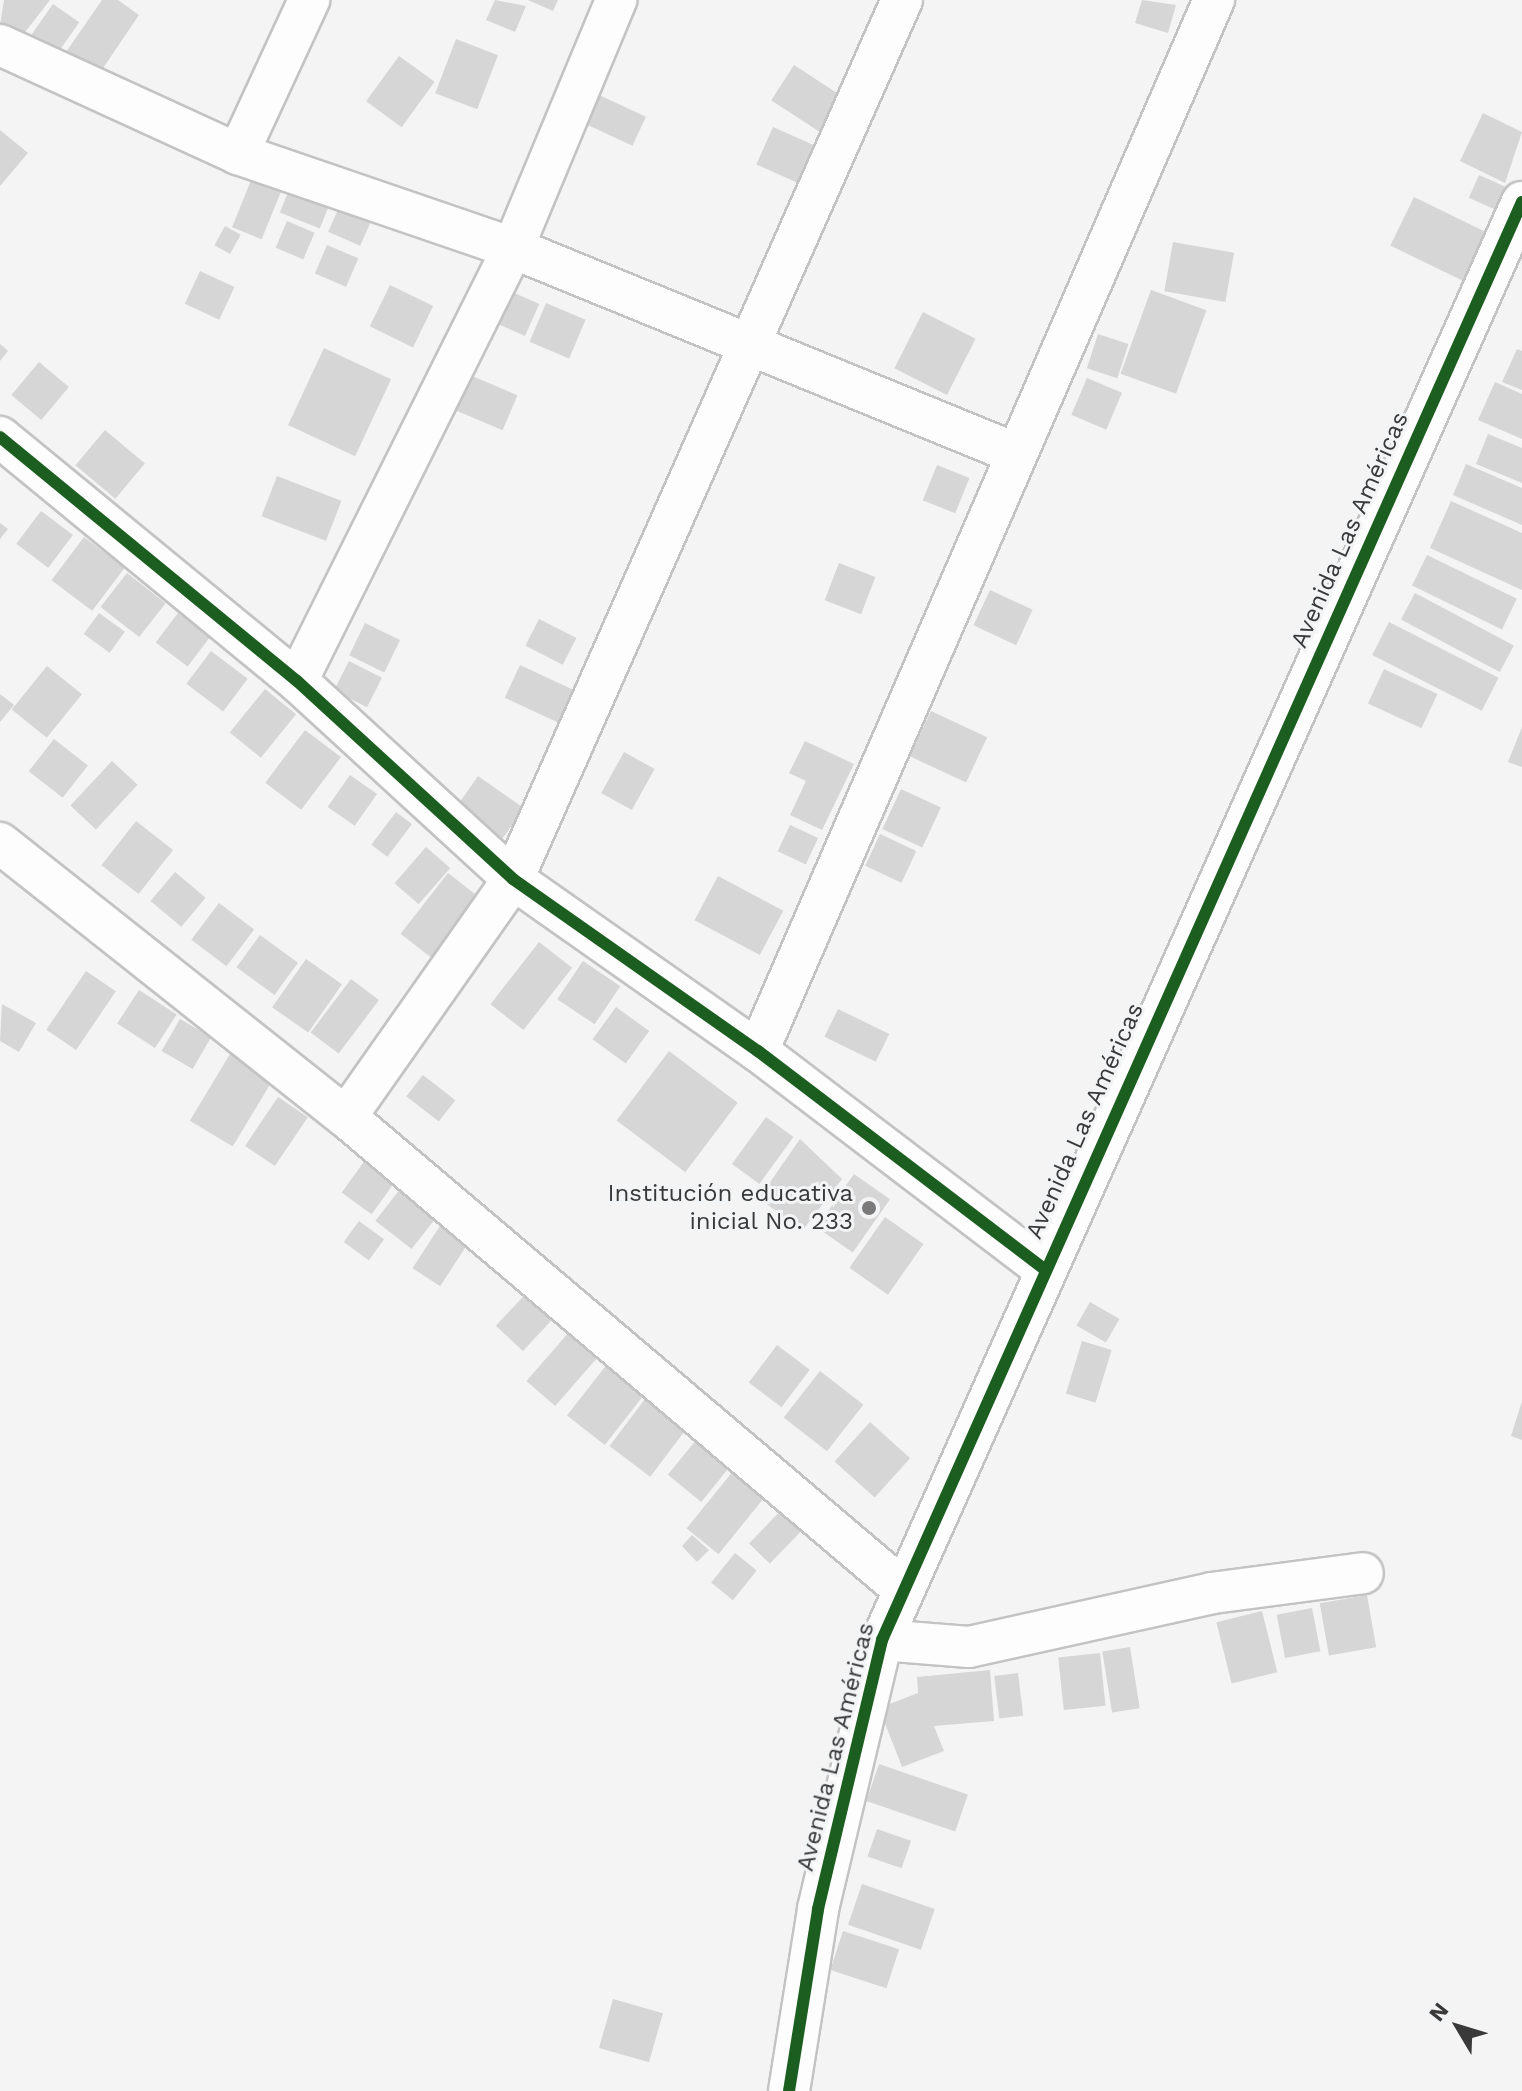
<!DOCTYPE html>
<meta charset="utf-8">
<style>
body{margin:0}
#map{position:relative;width:1522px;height:2091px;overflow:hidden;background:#f4f4f4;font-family:"Work Sans",sans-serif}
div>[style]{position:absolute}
.building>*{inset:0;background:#d6d6d6;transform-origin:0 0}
.roads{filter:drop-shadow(2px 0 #c3c3c3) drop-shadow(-2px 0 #c3c3c3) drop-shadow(0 2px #c3c3c3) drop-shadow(0 -2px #c3c3c3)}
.minor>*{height:40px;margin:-20px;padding:0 20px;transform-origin:20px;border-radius:20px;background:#fdfdfd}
.cycleway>*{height:12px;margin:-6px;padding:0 6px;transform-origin:6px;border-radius:6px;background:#1b5e20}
.dots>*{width:22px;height:22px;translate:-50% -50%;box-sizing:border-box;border:4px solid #f3f4f5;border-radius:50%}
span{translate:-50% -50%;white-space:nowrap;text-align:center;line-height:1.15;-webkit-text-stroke:6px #f3f4f5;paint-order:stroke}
.street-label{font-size:24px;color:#393939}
.poi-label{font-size:24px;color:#393939}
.right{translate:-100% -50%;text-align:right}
.north{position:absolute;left:1418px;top:1987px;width:80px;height:80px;-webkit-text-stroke:6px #f3f4f5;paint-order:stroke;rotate:308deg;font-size:22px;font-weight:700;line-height:32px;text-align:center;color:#393939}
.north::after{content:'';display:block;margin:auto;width:28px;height:36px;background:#393939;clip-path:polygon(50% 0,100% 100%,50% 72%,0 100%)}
</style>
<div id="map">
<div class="building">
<div style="clip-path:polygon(4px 0,50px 0,19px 40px,0 25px)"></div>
<div style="clip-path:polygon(102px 0,118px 0,139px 15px,99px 74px,66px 52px)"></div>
<div style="clip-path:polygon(495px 0,526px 6px,515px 32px,486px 20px)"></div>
<div style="clip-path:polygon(528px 0,558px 0,553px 11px)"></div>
<div style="clip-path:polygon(1142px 0,1176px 5px,1168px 33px,1135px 23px)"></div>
<div style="left:53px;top:4px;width:32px;height:44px;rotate:35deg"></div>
<div style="left:456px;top:39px;width:45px;height:58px;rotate:21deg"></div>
<div style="left:399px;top:56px;width:44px;height:56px;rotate:36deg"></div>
<div style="left:794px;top:65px;width:60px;height:42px;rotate:33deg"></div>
<div style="left:597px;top:94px;width:54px;height:32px;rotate:25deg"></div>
<div style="clip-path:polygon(1483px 113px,1522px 132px,1505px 183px,1460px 161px)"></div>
<div style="left:773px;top:127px;width:47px;height:41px;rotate:24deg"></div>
<div style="clip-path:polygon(0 130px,28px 153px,0 186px)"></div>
<div style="left:256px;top:168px;width:32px;height:64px;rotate:22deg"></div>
<div style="left:1479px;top:175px;width:30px;height:25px;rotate:24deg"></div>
<div style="left:293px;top:180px;width:43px;height:35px;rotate:22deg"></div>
<div style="left:344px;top:196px;width:35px;height:39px;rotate:24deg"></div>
<div style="left:1414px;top:197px;width:81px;height:54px;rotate:26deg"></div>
<div style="left:287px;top:221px;width:30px;height:29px;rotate:23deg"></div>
<div style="left:225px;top:226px;width:18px;height:22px;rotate:29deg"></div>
<div style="left:1173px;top:242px;width:62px;height:50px;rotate:10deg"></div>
<div style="left:327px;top:245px;width:34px;height:31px;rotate:23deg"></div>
<div style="left:200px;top:271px;width:38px;height:36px;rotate:25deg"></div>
<div style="left:390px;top:285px;width:48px;height:46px;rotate:26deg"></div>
<div style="left:1151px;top:290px;width:59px;height:89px;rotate:20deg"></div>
<div style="left:510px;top:291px;width:32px;height:35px;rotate:24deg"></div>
<div style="left:546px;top:303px;width:43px;height:42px;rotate:23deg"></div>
<div style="left:923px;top:312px;width:59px;height:63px;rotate:27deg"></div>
<div style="left:1098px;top:334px;width:32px;height:36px;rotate:18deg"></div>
<div style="clip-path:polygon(0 344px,8px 351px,0 361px)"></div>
<div style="left:324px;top:348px;width:74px;height:85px;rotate:25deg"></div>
<div style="clip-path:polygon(1517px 349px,1522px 351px,1522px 390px,1502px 382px)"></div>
<div style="left:39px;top:362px;width:39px;height:43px;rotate:40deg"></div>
<div style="left:465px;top:373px;width:57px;height:38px;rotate:23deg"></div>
<div style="left:1087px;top:378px;width:38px;height:40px;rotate:23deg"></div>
<div style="clip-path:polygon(1495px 382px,1522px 394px,1522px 439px,1478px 420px)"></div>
<div style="left:105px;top:430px;width:52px;height:46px;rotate:40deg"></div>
<div style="clip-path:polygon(1488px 434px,1522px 448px,1522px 483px,1476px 464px)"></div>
<div style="clip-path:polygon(1466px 464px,1522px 488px,1522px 525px,1453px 495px)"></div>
<div style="left:937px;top:465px;width:35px;height:38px;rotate:22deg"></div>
<div style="left:277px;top:476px;width:69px;height:43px;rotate:21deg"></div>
<div style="clip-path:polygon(1451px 501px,1522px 533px,1522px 590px,1430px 548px)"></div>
<div style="left:41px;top:511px;width:40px;height:41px;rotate:37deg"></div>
<div style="clip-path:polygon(0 523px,8px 529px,0 539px)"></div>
<div style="left:84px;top:537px;width:51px;height:54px;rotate:37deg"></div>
<div style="left:1427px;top:555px;width:100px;height:34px;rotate:26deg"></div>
<div style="left:839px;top:563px;width:39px;height:40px;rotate:21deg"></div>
<div style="left:127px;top:573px;width:49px;height:43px;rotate:38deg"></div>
<div style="left:990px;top:590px;width:47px;height:39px;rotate:25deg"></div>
<div style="left:1415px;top:593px;width:112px;height:30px;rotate:28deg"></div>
<div style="left:99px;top:613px;width:32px;height:26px;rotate:36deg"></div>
<div style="left:178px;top:613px;width:40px;height:37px;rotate:37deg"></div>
<div style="left:539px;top:619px;width:42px;height:30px;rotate:27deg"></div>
<div style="left:1389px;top:622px;width:123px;height:37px;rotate:27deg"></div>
<div style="left:365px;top:623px;width:39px;height:36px;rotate:26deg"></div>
<div style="left:211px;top:651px;width:46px;height:41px;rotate:37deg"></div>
<div style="left:349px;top:661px;width:37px;height:33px;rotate:27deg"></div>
<div style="left:520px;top:665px;width:61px;height:36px;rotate:25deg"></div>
<div style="left:47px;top:666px;width:45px;height:56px;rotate:39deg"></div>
<div style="left:1384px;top:669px;width:59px;height:38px;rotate:25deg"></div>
<div style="left:265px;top:689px;width:40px;height:56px;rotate:39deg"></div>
<div style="clip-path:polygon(0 694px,14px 705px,0 722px)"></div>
<div style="left:931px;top:711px;width:62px;height:50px;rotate:25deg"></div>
<div style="clip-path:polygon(1522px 727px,1522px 767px,1508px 762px)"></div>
<div style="left:305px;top:730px;width:45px;height:66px;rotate:37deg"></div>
<div style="left:54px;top:739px;width:43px;height:41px;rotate:38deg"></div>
<div style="clip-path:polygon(805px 741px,854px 764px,822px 830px,790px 815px,806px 781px,789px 773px)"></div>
<div style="left:624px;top:752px;width:35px;height:47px;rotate:29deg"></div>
<div style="left:112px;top:761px;width:35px;height:61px;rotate:43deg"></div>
<div style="left:350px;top:775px;width:33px;height:39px;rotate:35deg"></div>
<div style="left:478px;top:776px;width:56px;height:38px;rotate:35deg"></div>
<div style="left:901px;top:789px;width:44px;height:44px;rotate:25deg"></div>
<div style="left:396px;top:812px;width:20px;height:41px;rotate:37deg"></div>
<div style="left:136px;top:821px;width:47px;height:56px;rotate:38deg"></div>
<div style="left:790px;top:825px;width:31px;height:29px;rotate:25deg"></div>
<div style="left:880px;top:834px;width:40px;height:35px;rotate:25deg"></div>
<div style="left:426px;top:847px;width:32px;height:48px;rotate:41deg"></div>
<div style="left:175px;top:872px;width:40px;height:38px;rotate:40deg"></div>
<div style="left:448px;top:873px;width:44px;height:77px;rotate:38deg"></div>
<div style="left:718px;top:876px;width:74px;height:50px;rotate:28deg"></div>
<div style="left:219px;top:903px;width:44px;height:46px;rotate:37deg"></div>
<div style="left:260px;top:935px;width:47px;height:40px;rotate:36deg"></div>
<div style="left:539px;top:942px;width:42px;height:79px;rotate:38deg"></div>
<div style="left:306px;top:959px;width:44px;height:59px;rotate:35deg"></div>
<div style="left:583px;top:961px;width:45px;height:46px;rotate:34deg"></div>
<div style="left:86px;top:971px;width:36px;height:71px;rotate:34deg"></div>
<div style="left:351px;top:979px;width:35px;height:67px;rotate:37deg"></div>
<div style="left:139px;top:990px;width:45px;height:40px;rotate:33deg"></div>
<div style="clip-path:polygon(2px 1004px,36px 1023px,19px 1052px,0 1041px)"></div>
<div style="left:616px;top:1007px;width:41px;height:40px;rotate:36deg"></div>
<div style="left:838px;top:1009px;width:57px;height:31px;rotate:26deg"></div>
<div style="left:180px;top:1019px;width:36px;height:37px;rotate:30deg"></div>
<div style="left:669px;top:1051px;width:86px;height:87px;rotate:37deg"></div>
<div style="left:230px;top:1054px;width:50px;height:78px;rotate:31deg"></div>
<div style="left:423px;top:1075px;width:41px;height:27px;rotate:38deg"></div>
<div style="left:278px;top:1097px;width:36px;height:59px;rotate:34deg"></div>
<div style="left:766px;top:1117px;width:34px;height:58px;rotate:36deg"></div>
<div style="clip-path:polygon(800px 1139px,842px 1179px,802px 1231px,759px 1198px)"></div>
<div style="left:371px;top:1152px;width:37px;height:50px;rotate:36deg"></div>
<div style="left:854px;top:1174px;width:44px;height:65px;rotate:35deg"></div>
<div style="left:408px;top:1179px;width:46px;height:53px;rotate:38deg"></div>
<div style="left:449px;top:1212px;width:33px;height:67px;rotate:33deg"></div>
<div style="left:885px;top:1217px;width:47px;height:62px;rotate:35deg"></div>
<div style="left:359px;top:1221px;width:31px;height:26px;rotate:36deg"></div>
<div style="left:532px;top:1287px;width:37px;height:53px;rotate:43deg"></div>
<div style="left:1090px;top:1302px;width:34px;height:27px;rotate:30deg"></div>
<div style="left:577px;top:1323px;width:38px;height:77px;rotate:41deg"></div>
<div style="left:1082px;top:1341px;width:31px;height:55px;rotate:17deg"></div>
<div style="left:777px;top:1345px;width:41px;height:47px;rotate:37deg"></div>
<div style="left:615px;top:1354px;width:48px;height:78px;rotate:38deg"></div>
<div style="left:820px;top:1371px;width:55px;height:59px;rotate:38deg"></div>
<div style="left:654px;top:1387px;width:51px;height:74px;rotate:37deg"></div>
<div style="clip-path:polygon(1522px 1401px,1522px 1440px,1511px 1436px)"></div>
<div style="left:870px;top:1422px;width:54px;height:53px;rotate:42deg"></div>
<div style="left:705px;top:1429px;width:43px;height:59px;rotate:39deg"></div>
<div style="left:742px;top:1460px;width:41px;height:88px;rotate:39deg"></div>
<div style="left:790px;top:1501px;width:29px;height:59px;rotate:44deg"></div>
<div style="clip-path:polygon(692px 1535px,709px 1550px,697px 1562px,682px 1546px)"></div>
<div style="left:735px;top:1553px;width:28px;height:38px;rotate:39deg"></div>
<div style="left:1367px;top:1595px;width:53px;height:48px;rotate:80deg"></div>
<div style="left:1312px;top:1608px;width:44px;height:36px;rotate:79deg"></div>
<div style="left:1262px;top:1611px;width:63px;height:47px;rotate:76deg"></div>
<div style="left:1130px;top:1647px;width:62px;height:28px;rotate:81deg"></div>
<div style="left:1100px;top:1653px;width:53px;height:42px;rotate:84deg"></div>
<div style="clip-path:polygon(990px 1670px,994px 1721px,934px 1726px,944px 1751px,902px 1767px,879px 1708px,918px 1693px,917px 1677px)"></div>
<div style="left:1018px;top:1673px;width:43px;height:24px;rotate:83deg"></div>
<div style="left:879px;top:1764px;width:94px;height:39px;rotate:19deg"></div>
<div style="left:877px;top:1829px;width:36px;height:29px;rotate:19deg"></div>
<div style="left:862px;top:1884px;width:77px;height:43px;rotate:19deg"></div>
<div style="left:843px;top:1931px;width:59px;height:41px;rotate:18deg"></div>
<div style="left:613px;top:1999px;width:52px;height:51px;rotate:16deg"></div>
</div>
<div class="roads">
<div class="minor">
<div style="left:0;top:45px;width:262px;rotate:24.6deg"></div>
<div style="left:238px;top:154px;width:291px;rotate:18.9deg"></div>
<div style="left:513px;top:248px;width:544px;rotate:22.23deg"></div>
<div style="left:238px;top:154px;width:170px;rotate:-65.2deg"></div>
<div style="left:0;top:437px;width:384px;rotate:39.4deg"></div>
<div style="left:297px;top:681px;width:293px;rotate:42.5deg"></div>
<div style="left:513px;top:879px;width:299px;rotate:35.1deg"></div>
<div style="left:758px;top:1051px;width:358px;rotate:37.3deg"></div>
<div style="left:297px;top:681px;width:484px;rotate:-63.5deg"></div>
<div style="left:513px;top:248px;width:269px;rotate:-67.4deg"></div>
<div style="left:0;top:843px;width:441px;rotate:38.4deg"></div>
<div style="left:346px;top:1117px;width:730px;rotate:40.28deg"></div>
<div style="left:758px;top:1051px;width:1146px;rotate:-66.55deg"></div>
<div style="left:346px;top:1117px;width:291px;rotate:-54.9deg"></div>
<div style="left:513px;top:879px;width:961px;rotate:-66.13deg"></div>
<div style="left:882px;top:1640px;width:87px;rotate:4.6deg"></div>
<div style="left:969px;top:1647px;width:249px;rotate:-12.5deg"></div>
<div style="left:1212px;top:1593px;width:152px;rotate:-7.5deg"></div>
<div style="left:789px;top:2091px;width:184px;rotate:-80.9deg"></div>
<div style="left:818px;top:1909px;width:277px;rotate:-76.6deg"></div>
<div style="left:882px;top:1640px;width:1574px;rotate:-66.01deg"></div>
</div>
</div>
<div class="cycleway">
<div style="left:0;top:437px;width:384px;rotate:39.4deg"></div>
<div style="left:297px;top:681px;width:293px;rotate:42.5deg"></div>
<div style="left:513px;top:879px;width:299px;rotate:35.1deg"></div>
<div style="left:758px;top:1051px;width:358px;rotate:37.3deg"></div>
<div style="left:789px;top:2091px;width:184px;rotate:-80.9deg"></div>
<div style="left:818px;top:1909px;width:277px;rotate:-76.6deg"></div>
<div style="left:882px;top:1640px;width:1574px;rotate:-66.01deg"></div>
</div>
<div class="dots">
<div style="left:869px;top:1208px;background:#7a7a7a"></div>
</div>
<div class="street-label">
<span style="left:1350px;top:530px;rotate:-66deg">Avenida Las Américas</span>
<span style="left:1085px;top:1121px;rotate:-66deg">Avenida Las Américas</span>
<span style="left:836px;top:1747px;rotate:-76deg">Avenida Las Américas</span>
</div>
<div class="poi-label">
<span class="right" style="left:853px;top:1208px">Institución educativa<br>inicial No. 233</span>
</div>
<div class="north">N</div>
</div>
